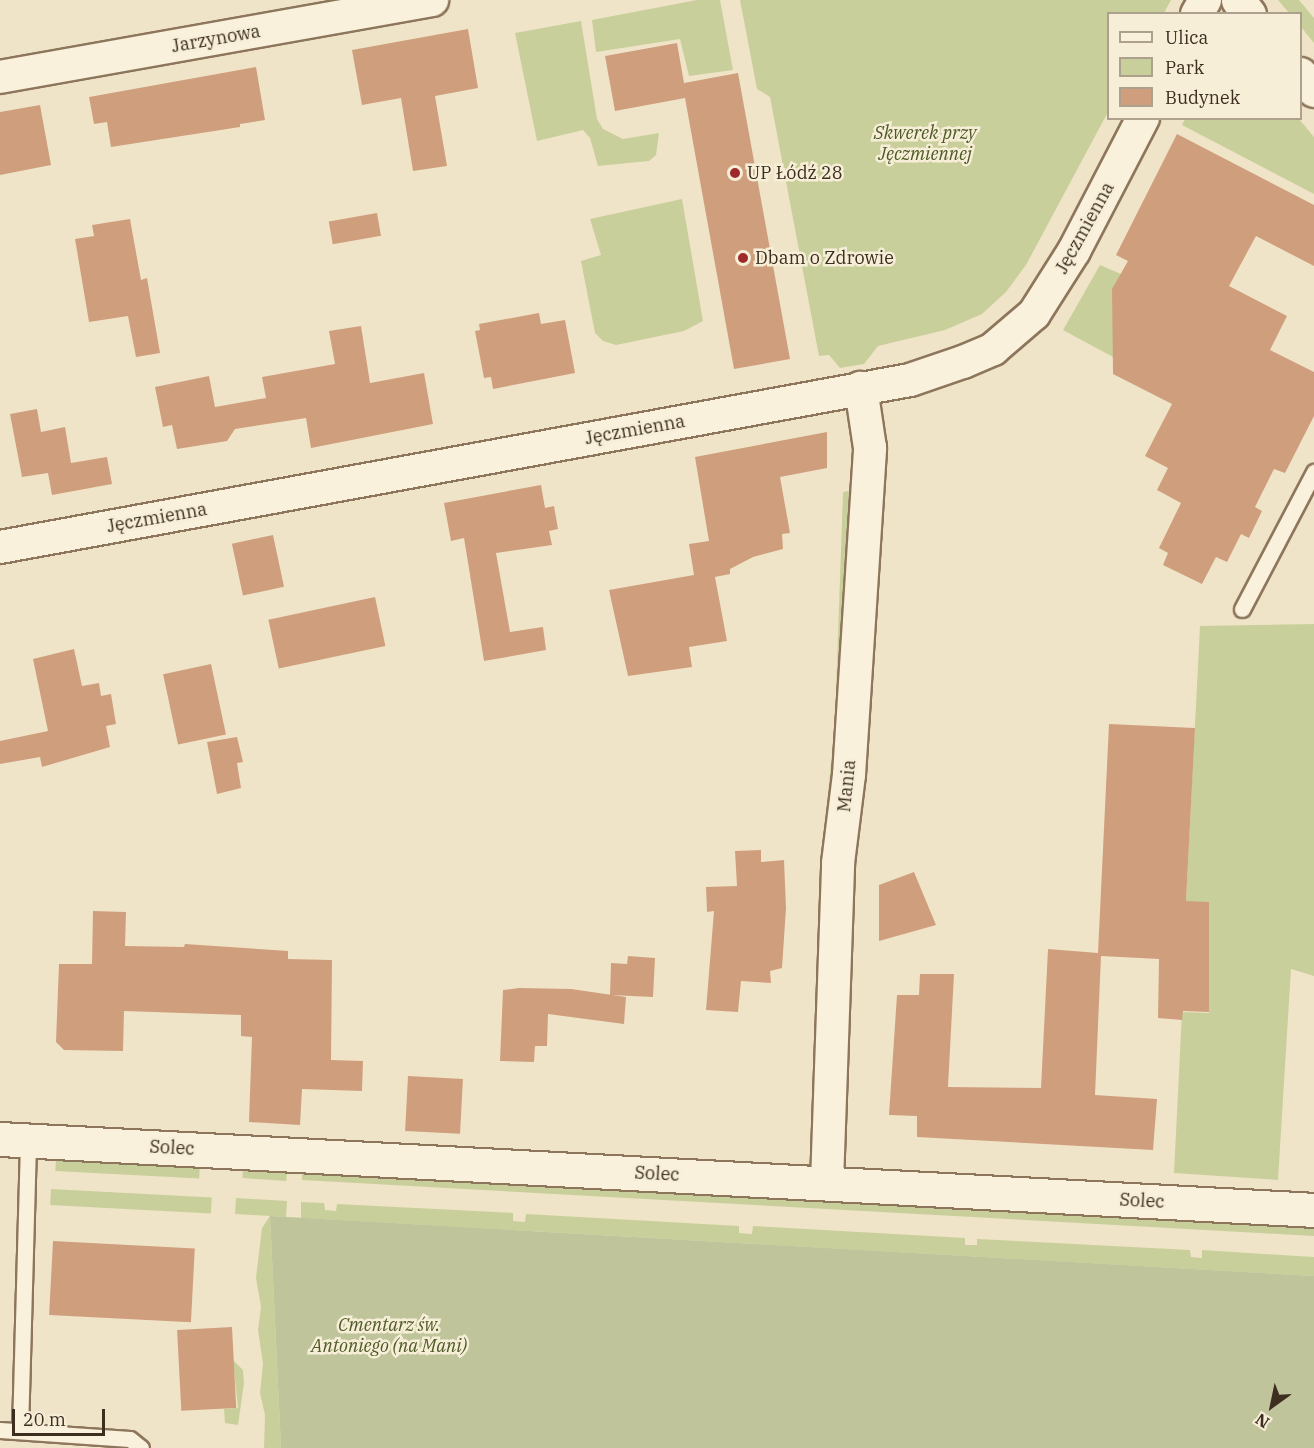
<!DOCTYPE html>
<meta charset="utf-8">
<style>
body{margin:0}
#map{position:relative;width:1314px;height:1448px;overflow:hidden;background:#f0e4c8;font-family:"IBM Plex Serif",serif}
div>[style]{position:absolute}
.green>*{inset:0;background:#c9cf9b;transform-origin:0 0}
.cemetery>*{inset:0;background:#bfc49a}
.building>*{inset:0;background:#cf9f7d;transform-origin:0 0}
.roads{filter:drop-shadow(2px 0 #8d765c) drop-shadow(-2px 0 #8d765c) drop-shadow(0 2px #8d765c) drop-shadow(0 -2px #8d765c)}
.service>*{height:15px;margin:-7.5px;padding:0 7.5px;transform-origin:7.5px;border-radius:7.5px;background:#faf1dc}
.minor>*{height:32px;margin:-16px;padding:0 16px;transform-origin:16px;border-radius:16px;background:#faf1dc}
.tertiary>*{height:33px;margin:-16.5px;padding:0 16.5px;transform-origin:16.5px;border-radius:16.5px;background:#faf1dc}
.secondary>*{height:33px;margin:-16.5px;padding:0 16.5px;transform-origin:16.5px;border-radius:16.5px;background:#faf1dc}
.dots>*{width:16px;height:16px;translate:-50% -50%;box-sizing:border-box;border:3px solid #f7eed8;border-radius:50%}
span{translate:-50% -50%;white-space:nowrap;text-align:center;line-height:1.15;-webkit-text-stroke:5px #f7eed8;paint-order:stroke}
.street-label{font-size:18px;color:#3d2e20}
.park-label{font-size:18px;color:#4d5a26;font-style:italic}
.poi-label{font-size:18px;color:#3d2e20}
.left{translate:0 -50%;text-align:left}
.legend{position:absolute;left:1107px;top:12px;width:195px;height:108px;box-sizing:border-box;background:#f7eed8;border:2px solid #ada18e;margin:0;padding:8px 10px;list-style:none;font-size:18px;color:#3d2e20}
.legend li{display:flex;align-items:center;gap:12px;height:30px}
.legend b{width:30px;border:2px solid #ada18e}
.north{position:absolute;left:1242px;top:1376px;width:60px;height:60px;-webkit-text-stroke:4px #f7eed8;paint-order:stroke;rotate:213deg;font-size:16px;font-weight:700;line-height:24px;text-align:center;color:#3d2e20}
.north::after{content:'';display:block;margin:auto;width:21px;height:27px;background:#3d2e20;clip-path:polygon(50% 0,100% 100%,50% 72%,0 100%)}
.scale{position:absolute;left:12px;top:1409px;width:93px;height:27px;box-sizing:border-box;border:3px solid #3d2e20;border-top:0;padding-left:8px;font-size:18px;line-height:21px;white-space:nowrap;color:#3d2e20;-webkit-text-stroke:4px #f7eed8;paint-order:stroke}
</style>
<div id="map">
<div class="green">
<div style="clip-path:polygon(697px 0,720px 0,733px 70px,689px 76px,680px 39px,596px 52px,592px 20px)"></div>
<div style="clip-path:polygon(740px 0,1171px 0,1164px 13px,1108px 14px,1108px 112px,1026px 265px,1006px 292px,982px 314px,945px 330px,878px 346px,864px 364px,840px 368px,829px 355px,819px 356px,770px 97px,757px 89px)"></div>
<div style="clip-path:polygon(1278px 0,1299px 0,1314px 18px,1314px 43px,1301px 27px,1300px 14px,1289px 13px)"></div>
<div style="clip-path:polygon(581px 21px,597px 119px,603px 129px,623px 139px,659px 133px,656px 155px,649px 161px,598px 166px,590px 138px,583px 130px,537px 141px,515px 33px)"></div>
<div style="clip-path:polygon(1185px 119px,1299px 119px,1314px 137px,1314px 194px,1182px 125px)"></div>
<div style="clip-path:polygon(682px 199px,703px 321px,684px 331px,616px 345px,603px 341px,595px 333px,581px 261px,601px 255px,590px 219px)"></div>
<div style="clip-path:polygon(1100px 265px,1121px 274px,1113px 357px,1063px 330px)"></div>
<div style="clip-path:polygon(848px 491px,854px 495px,829px 831px,824px 835px,835px 722px,843px 492px)"></div>
<div style="clip-path:polygon(1314px 624px,1314px 976px,1291px 969px,1278px 1180px,1174px 1173px,1182px 1012px,1209px 1013px,1209px 906px,1186px 901px,1200px 626px)"></div>
<div style="left:56px;top:1159px;width:144px;height:12px;rotate:3deg"></div>
<div style="left:243px;top:1169px;width:44px;height:9px;rotate:4deg"></div>
<div style="clip-path:polygon(302px 1173px,1314px 1227px,1314px 1236px,302px 1180px)"></div>
<div style="left:51px;top:1189px;width:161px;height:16px;rotate:3deg"></div>
<div style="clip-path:polygon(236px 1198px,287px 1201px,286px 1217px,270px 1216px,281px 1448px,264px 1448px,265px 1415px,260px 1393px,263px 1364px,258px 1330px,261px 1307px,256px 1278px,262px 1228px,270px 1216px,235px 1214px)"></div>
<div style="clip-path:polygon(301px 1202px,324px 1203px,325px 1210px,336px 1211px,337px 1204px,513px 1213px,513px 1221px,525px 1222px,526px 1214px,739px 1226px,739px 1233px,752px 1234px,753px 1226px,965px 1238px,965px 1245px,977px 1245px,977px 1239px,1190px 1250px,1191px 1257px,1202px 1258px,1202px 1250px,1314px 1257px,1314px 1276px,301px 1218px)"></div>
<div style="clip-path:polygon(233px 1360px,243px 1370px,244px 1383px,238px 1425px,225px 1423px,224px 1409px,238px 1408px)"></div>
</div>
<div class="cemetery">
<div style="clip-path:polygon(270px 1216px,1314px 1276px,1314px 1448px,281px 1448px)"></div>
</div>
<div class="building">
<div style="clip-path:polygon(468px 29px,478px 88px,435px 96px,447px 166px,413px 171px,401px 98px,362px 105px,352px 50px)"></div>
<div style="clip-path:polygon(677px 43px,684px 83px,738px 73px,790px 359px,734px 369px,685px 98px,615px 111px,605px 56px)"></div>
<div style="clip-path:polygon(256px 67px,265px 120px,240px 124px,240px 127px,111px 147px,107px 122px,94px 124px,89px 97px)"></div>
<div style="clip-path:polygon(40px 105px,51px 165px,0 175px,0 112px)"></div>
<div style="clip-path:polygon(1177px 134px,1314px 205px,1314px 266px,1256px 236px,1229px 286px,1287px 316px,1270px 350px,1314px 372px,1314px 416px,1285px 473px,1274px 469px,1255px 507px,1262px 511px,1249px 538px,1241px 534px,1227px 562px,1216px 557px,1202px 584px,1163px 565px,1168px 553px,1159px 548px,1181px 503px,1157px 490px,1168px 468px,1145px 456px,1172px 404px,1113px 374px,1112px 289px,1128px 261px,1116px 255px)"></div>
<div style="left:377px;top:213px;width:23px;height:49px;rotate:80deg"></div>
<div style="clip-path:polygon(130px 219px,141px 280px,147px 278px,160px 353px,136px 357px,128px 316px,89px 322px,75px 239px,94px 236px,92px 225px)"></div>
<div style="clip-path:polygon(539px 313px,541px 324px,565px 320px,575px 373px,493px 389px,491px 377px,484px 378px,475px 331px,480px 330px,479px 324px)"></div>
<div style="clip-path:polygon(361px 326px,370px 383px,424px 373px,433px 424px,311px 448px,306px 418px,235px 429px,227px 441px,177px 449px,172px 425px,163px 427px,155px 387px,209px 376px,215px 407px,266px 398px,262px 377px,335px 364px,329px 331px)"></div>
<div style="clip-path:polygon(37px 409px,41px 432px,65px 427px,71px 463px,107px 457px,112px 484px,52px 495px,48px 473px,22px 477px,10px 414px)"></div>
<div style="clip-path:polygon(827px 432px,827px 468px,780px 477px,790px 533px,782px 534px,783px 549px,753px 557px,730px 569px,730px 574px,715px 577px,727px 641px,689px 647px,692px 667px,628px 676px,609px 590px,694px 575px,689px 544px,709px 541px,695px 457px)"></div>
<div style="clip-path:polygon(541px 485px,545px 508px,554px 506px,558px 529px,549px 531px,552px 545px,496px 553px,510px 632px,543px 627px,546px 650px,484px 661px,464px 538px,451px 541px,444px 503px)"></div>
<div style="left:273px;top:535px;width:53px;height:42px;rotate:78deg"></div>
<div style="left:375px;top:597px;width:50px;height:109px;rotate:78deg"></div>
<div style="clip-path:polygon(74px 649px,82px 686px,99px 683px,101px 696px,111px 694px,116px 724px,106px 726px,110px 747px,42px 767px,40px 757px,0 764px,0 741px,48px 731px,33px 659px)"></div>
<div style="left:211px;top:664px;width:72px;height:49px;rotate:78deg"></div>
<div style="clip-path:polygon(1109px 724px,1195px 728px,1186px 901px,1209px 902px,1209px 1012px,1183px 1011px,1182px 1020px,1158px 1018px,1159px 959px,1101px 956px,1095px 1095px,1157px 1099px,1153px 1150px,917px 1137px,917px 1116px,889px 1115px,897px 995px,919px 995px,920px 974px,954px 974px,948px 1087px,1041px 1088px,1048px 949px,1098px 953px)"></div>
<div style="clip-path:polygon(237px 737px,243px 762px,237px 763px,241px 788px,217px 794px,207px 742px)"></div>
<div style="clip-path:polygon(761px 850px,761px 862px,784px 860px,786px 908px,782px 968px,770px 971px,771px 983px,741px 981px,738px 1012px,706px 1010px,714px 911px,707px 912px,706px 887px,737px 886px,735px 851px)"></div>
<div style="clip-path:polygon(914px 872px,936px 925px,879px 941px,879px 885px)"></div>
<div style="clip-path:polygon(93px 911px,126px 912px,125px 946px,184px 947px,185px 944px,288px 951px,288px 959px,332px 960px,331px 1060px,363px 1061px,362px 1091px,302px 1089px,300px 1125px,249px 1122px,252px 1037px,241px 1036px,241px 1015px,124px 1011px,123px 1051px,64px 1050px,56px 1042px,59px 964px,92px 964px)"></div>
<div style="clip-path:polygon(628px 956px,655px 958px,653px 997px,610px 995px,611px 963px,627px 964px)"></div>
<div style="clip-path:polygon(519px 988px,571px 989px,626px 997px,624px 1024px,548px 1014px,547px 1046px,535px 1046px,534px 1062px,500px 1061px,503px 990px)"></div>
<div style="left:408px;top:1076px;width:55px;height:55px;rotate:3deg"></div>
<div style="left:53px;top:1241px;width:142px;height:74px;rotate:3deg"></div>
<div style="left:232px;top:1327px;width:81px;height:55px;rotate:87deg"></div>
</div>
<div class="roads">
<div class="service">
<div style="left:1242px;top:609px;width:155px;rotate:-62.3deg"></div>
<div style="left:0;top:1430px;width:130px;rotate:4deg"></div>
<div style="left:130px;top:1439px;width:14px;rotate:39deg"></div>
<div style="left:20px;top:1430px;width:289px;rotate:-88.4deg"></div>
</div>
<div class="minor">
<div style="left:1197px;top:14px;width:16px;rotate:-60deg"></div>
<div style="left:0;top:77px;width:439px;rotate:-10.1deg"></div>
<div style="left:0;top:547px;width:925px;rotate:-10.4deg"></div>
<div style="left:910px;top:380px;width:56px;rotate:-18.8deg"></div>
<div style="left:963px;top:362px;width:33px;rotate:-23deg"></div>
<div style="left:993px;top:349px;width:54px;rotate:-40.5deg"></div>
<div style="left:1034px;top:314px;width:75px;rotate:-57.6deg"></div>
<div style="left:1074px;top:251px;width:150px;rotate:-62.6deg"></div>
<div style="left:827px;top:1183px;width:320px;rotate:-88deg"></div>
<div style="left:838px;top:863px;width:89px;rotate:-82.9deg"></div>
<div style="left:849px;top:775px;width:328px;rotate:-86.3deg"></div>
<div style="left:870px;top:448px;width:61px;rotate:-98.5deg"></div>
</div>
<div class="tertiary">
<div style="left:1238px;top:0;width:18px;rotate:52deg"></div>
<div style="left:1300px;top:74px;width:21px;rotate:49deg"></div>
</div>
<div class="secondary">
<div style="left:0;top:1139px;width:1316px;rotate:3.09deg"></div>
</div>
</div>
<div class="dots">
<div style="left:735px;top:173px;background:#9e2a2b"></div>
<div style="left:743px;top:258px;background:#9e2a2b"></div>
</div>
<div class="street-label">
<span style="left:216px;top:39px;rotate:-10deg">Jarzynowa</span>
<span style="left:1085px;top:228px;rotate:-61deg">Jęczmienna</span>
<span style="left:635px;top:430px;rotate:-10deg">Jęczmienna</span>
<span style="left:157px;top:518px;rotate:-10deg">Jęczmienna</span>
<span style="left:847px;top:786px;rotate:-84deg">Mania</span>
<span style="left:172px;top:1148px;rotate:3deg">Solec</span>
<span style="left:657px;top:1174px;rotate:3deg">Solec</span>
<span style="left:1142px;top:1201px;rotate:3deg">Solec</span>
</div>
<div class="park-label">
<span style="left:925px;top:144px">Skwerek przy<br>Jęczmiennej</span>
<span style="left:389px;top:1336px">Cmentarz św.<br>Antoniego (na Mani)</span>
</div>
<div class="poi-label">
<span class="left" style="left:747px;top:173px">UP Łódź 28</span>
<span class="left" style="left:755px;top:258px">Dbam o Zdrowie</span>
</div>
<ul class="legend">
<li><b style="height:8px;background:#faf1dc"></b>Ulica</li>
<li><b style="height:16px;background:#c9cf9b"></b>Park</li>
<li><b style="height:16px;background:#cf9f7d"></b>Budynek</li>
</ul>
<div class="north">N</div>
<div class="scale">20 m</div>
</div>
